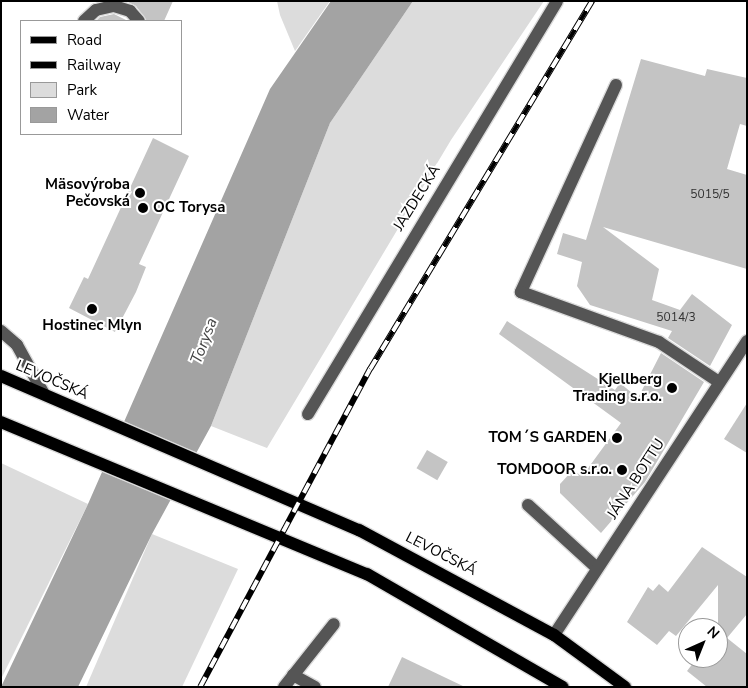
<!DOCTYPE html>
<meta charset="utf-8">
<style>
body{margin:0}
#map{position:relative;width:748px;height:688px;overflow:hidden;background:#fff;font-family:"Nunito Sans",sans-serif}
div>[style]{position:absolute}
.green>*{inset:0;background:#dcdcdc}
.water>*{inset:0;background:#a3a3a3}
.pier>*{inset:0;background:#fff;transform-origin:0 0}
.building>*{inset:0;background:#c4c4c4;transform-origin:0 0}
.roads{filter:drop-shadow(1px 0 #dbdbdb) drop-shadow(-1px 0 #dbdbdb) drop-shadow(0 1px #dbdbdb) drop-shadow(0 -1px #dbdbdb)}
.minor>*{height:12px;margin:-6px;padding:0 6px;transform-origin:6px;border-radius:6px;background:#555}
.major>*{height:12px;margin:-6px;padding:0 6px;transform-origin:6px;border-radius:6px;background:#000}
.rail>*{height:5.5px;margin-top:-2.75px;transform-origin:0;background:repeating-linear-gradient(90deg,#fff 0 11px,#000 0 22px);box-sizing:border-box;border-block:1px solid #000}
.dots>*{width:14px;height:14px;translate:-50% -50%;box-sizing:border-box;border:2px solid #fff;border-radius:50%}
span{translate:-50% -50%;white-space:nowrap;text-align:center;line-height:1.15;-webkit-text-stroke:4px #fff;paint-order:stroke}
.number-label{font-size:12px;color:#313131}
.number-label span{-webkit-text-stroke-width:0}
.poi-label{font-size:15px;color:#000;font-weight:700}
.right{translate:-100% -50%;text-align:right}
.left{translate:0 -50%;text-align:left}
.street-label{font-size:15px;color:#000}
.water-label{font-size:16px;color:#444;font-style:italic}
.frame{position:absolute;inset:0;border:2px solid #000;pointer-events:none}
.legend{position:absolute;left:20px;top:20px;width:162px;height:115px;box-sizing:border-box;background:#fff;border:1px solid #999;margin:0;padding:6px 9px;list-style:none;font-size:15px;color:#000}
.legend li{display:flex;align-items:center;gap:10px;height:25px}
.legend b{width:25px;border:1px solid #999}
.north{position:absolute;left:678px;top:618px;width:50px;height:50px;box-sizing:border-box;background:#fff;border:1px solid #999;border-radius:50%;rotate:44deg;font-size:14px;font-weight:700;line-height:20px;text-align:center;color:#000}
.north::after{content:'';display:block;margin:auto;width:18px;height:22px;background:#000;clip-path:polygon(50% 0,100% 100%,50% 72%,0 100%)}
</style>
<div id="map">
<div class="green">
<div style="clip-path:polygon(277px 1px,330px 1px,295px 51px,280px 15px)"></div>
<div style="clip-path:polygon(413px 1px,544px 1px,451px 140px,267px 448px,211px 426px,330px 123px)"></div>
<div style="clip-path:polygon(1px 463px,88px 504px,1px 679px)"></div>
<div style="clip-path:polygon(152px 534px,238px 569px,182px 687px,86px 687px)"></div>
</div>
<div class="water">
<div style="clip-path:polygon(331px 1px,413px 1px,330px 123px,211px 426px,152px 534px,78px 687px,1px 687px,88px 504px,270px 89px)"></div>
</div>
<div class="pier">
<div style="left:120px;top:423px;width:84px;height:44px;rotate:25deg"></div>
</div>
<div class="building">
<div style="clip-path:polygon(126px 1px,173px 1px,164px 21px,147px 21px,136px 6px)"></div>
<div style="clip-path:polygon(114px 14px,128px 21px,96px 21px,100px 17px)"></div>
<div style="clip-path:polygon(641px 59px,705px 76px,707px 69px,747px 78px,747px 126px,740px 124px,727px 169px,747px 175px,747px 269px,603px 227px,659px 269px,652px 300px,680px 310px,692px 294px,732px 325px,710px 366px,668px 338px,672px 331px,590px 305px,577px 286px,582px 262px,557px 254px,563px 233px,586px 240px)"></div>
<div style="clip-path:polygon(153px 138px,189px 156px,139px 264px,146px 267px,136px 292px,115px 332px,69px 308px,84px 277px,88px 279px)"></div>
<div style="clip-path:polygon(507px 321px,615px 390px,620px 383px,638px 398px,661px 353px,704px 382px,645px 482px,601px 533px,560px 493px,560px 484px,572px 471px,583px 475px,621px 423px,499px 334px)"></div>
<div style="clip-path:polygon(747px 403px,747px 453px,724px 439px)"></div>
<div style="left:427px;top:450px;width:24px;height:21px;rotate:30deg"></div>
<div style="clip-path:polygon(702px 547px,747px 577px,747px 614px,727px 638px,747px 654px,747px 687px,707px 687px,687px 671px,697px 658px,718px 658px,718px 585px,676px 636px,669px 631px,657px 645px,627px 622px,648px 587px,653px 591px,659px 584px,668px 592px)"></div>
<div style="clip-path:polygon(402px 657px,465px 687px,388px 687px)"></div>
</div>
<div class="roads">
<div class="minor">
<div style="left:84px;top:21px;width:16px;rotate:-43deg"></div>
<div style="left:96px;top:10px;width:18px;rotate:-13deg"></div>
<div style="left:114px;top:6px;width:17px;rotate:17deg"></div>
<div style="left:130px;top:11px;width:13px;rotate:48deg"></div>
<div style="left:616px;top:85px;width:228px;rotate:114.7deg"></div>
<div style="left:521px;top:292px;width:147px;rotate:19.9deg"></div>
<div style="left:659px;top:342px;width:72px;rotate:33.7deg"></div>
<div style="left:1px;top:331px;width:21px;rotate:41deg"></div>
<div style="left:17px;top:345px;width:56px;rotate:61.1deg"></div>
<div style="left:308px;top:414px;width:482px;rotate:-58.9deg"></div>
<div style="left:528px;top:505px;width:93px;rotate:42.4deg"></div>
<div style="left:554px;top:635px;width:352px;rotate:-56.7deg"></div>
<div style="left:293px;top:675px;width:25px;rotate:29deg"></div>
<div style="left:284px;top:687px;width:80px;rotate:-51.6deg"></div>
</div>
<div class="major">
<div style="left:1px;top:376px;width:390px;rotate:23.3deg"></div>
<div style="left:359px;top:530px;width:221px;rotate:28.3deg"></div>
<div style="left:554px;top:635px;width:88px;rotate:36.2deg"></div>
<div style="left:1px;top:422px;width:396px;rotate:22.6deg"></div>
<div style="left:367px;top:574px;width:226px;rotate:30deg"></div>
</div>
</div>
<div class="rail">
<div style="left:200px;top:687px;width:361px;rotate:-61.9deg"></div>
<div style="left:370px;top:369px;width:430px;rotate:-58.9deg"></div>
</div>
<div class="dots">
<div style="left:140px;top:193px;background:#000"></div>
<div style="left:143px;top:208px;background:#000"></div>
<div style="left:92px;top:309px;background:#000"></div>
<div style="left:672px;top:388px;background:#000"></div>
<div style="left:617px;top:438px;background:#000"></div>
<div style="left:622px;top:470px;background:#000"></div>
</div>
<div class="number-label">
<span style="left:710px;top:195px">5015/5</span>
<span style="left:676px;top:318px">5014/3</span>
</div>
<div class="poi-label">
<span class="right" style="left:130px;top:193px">Mäsovýroba<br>Pečovská</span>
<span class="left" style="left:153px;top:208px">OC Torysa</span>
<span style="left:92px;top:326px">Hostinec Mlyn</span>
<span class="right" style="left:662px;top:388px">Kjellberg<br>Trading s.r.o.</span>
<span class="right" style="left:607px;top:438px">TOM´S GARDEN</span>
<span class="right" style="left:612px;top:470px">TOMDOOR s.r.o.</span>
</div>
<div class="street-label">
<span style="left:417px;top:198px;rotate:-58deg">JAZDECKÁ</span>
<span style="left:52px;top:380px;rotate:23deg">LEVOČSKÁ</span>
<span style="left:636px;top:479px;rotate:-57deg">JÁNA BOTTU</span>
<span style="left:441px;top:554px;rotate:27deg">LEVOČSKÁ</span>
</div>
<div class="water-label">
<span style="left:204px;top:341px;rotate:-69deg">Torysa</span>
</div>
<div class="frame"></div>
<ul class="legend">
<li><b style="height:6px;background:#000"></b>Road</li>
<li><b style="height:6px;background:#000"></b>Railway</li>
<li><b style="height:14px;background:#dcdcdc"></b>Park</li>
<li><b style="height:14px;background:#a3a3a3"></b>Water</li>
</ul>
<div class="north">N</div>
</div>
